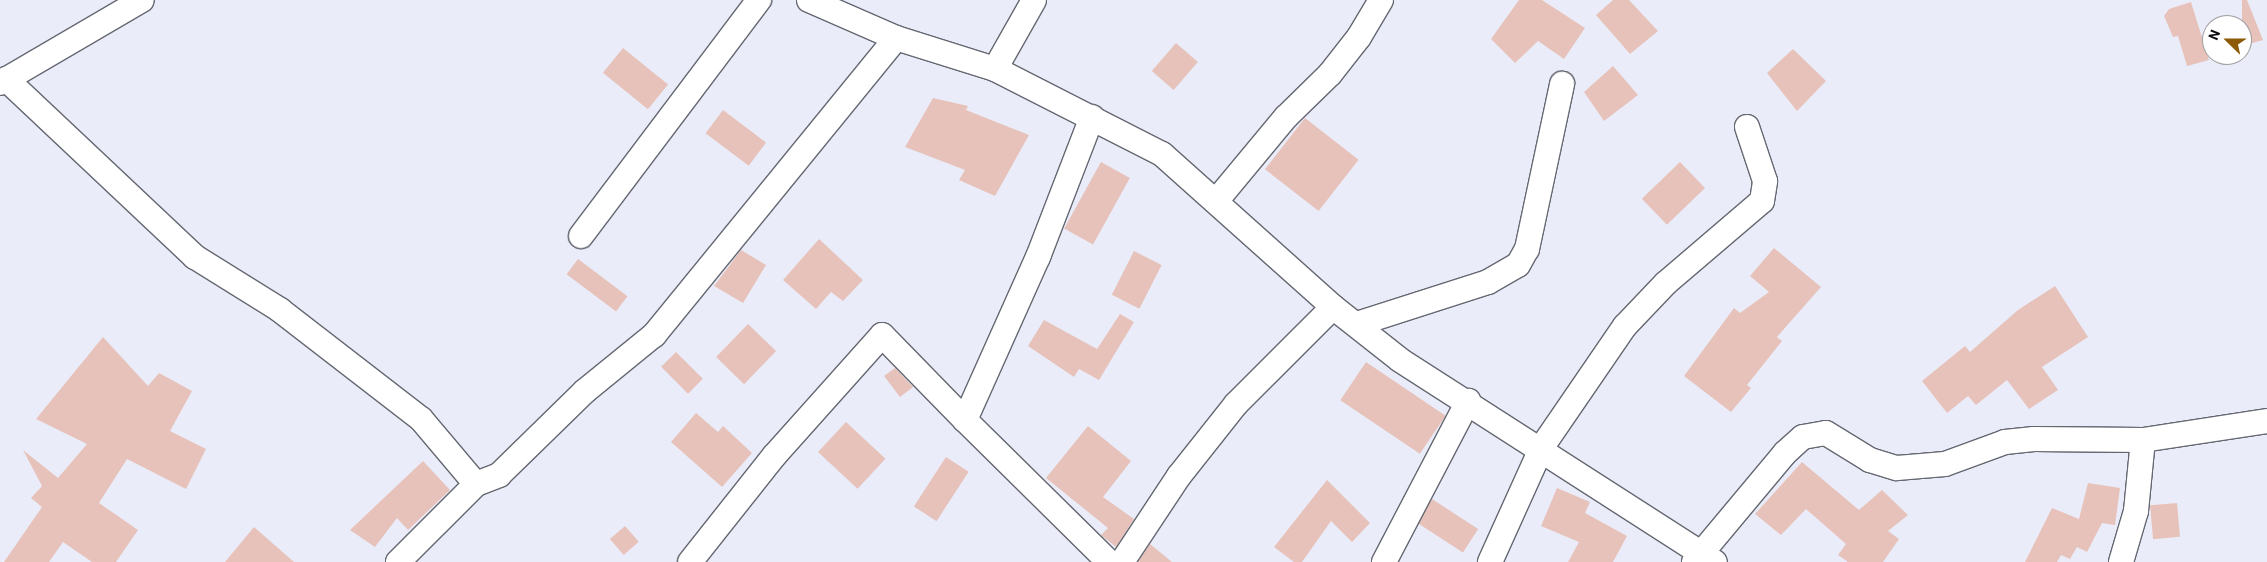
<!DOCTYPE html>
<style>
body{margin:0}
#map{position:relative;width:2267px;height:562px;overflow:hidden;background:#eaedf9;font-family:Barlow,sans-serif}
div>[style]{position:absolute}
.building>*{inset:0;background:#e7c2ba;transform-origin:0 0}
.roads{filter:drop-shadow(1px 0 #656871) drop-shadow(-1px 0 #656871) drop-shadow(0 1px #656871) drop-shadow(0 -1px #656871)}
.minor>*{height:24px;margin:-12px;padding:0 12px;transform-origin:12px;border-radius:12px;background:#fff}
span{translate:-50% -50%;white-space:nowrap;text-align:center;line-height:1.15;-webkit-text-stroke:4px #fff;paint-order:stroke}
.north{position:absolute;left:2202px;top:15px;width:50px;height:50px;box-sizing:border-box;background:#fff;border:1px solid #9e9ea0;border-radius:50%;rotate:292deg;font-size:14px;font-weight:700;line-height:20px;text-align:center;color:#0c0d11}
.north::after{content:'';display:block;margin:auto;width:18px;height:22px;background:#8d5b07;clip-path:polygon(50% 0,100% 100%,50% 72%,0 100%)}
</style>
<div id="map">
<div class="building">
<div style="clip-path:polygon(1519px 0,1542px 0,1585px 28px,1564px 59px,1538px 41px,1515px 63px,1491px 39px)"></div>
<div style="clip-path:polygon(1613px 0,1629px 0,1658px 31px,1630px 54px,1596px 15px)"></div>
<div style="clip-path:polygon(2242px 0,2247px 0,2263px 40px,2242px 46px)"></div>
<div style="clip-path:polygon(2191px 2px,2209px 60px,2187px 66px,2178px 36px,2173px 37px,2164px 16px,2169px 9px)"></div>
<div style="left:1176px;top:43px;width:29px;height:37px;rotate:41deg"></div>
<div style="left:623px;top:48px;width:58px;height:32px;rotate:39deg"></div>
<div style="clip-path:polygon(1793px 49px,1826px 81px,1797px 111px,1767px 73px)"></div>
<div style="clip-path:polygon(1613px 66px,1638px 95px,1604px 121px,1584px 92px)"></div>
<div style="clip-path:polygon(933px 98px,968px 106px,966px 110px,1029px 135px,995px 196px,959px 180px,965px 170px,905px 147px)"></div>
<div style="left:723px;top:110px;width:54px;height:29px;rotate:37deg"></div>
<div style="left:1305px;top:118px;width:68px;height:65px;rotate:38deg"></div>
<div style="left:1101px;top:162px;width:33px;height:76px;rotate:29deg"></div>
<div style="left:1680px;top:162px;width:36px;height:53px;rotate:46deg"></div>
<div style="clip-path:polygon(819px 239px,863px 280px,843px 301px,831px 292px,816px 309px,783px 280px)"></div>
<div style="clip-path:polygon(1774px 248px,1821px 287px,1777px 337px,1782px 341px,1747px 385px,1751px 388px,1731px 412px,1684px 376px,1734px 308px,1740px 313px,1769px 292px,1750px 276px)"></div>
<div style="clip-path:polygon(741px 250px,766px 265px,743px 303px,714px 286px)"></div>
<div style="left:1134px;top:251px;width:31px;height:49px;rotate:27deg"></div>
<div style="left:578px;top:259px;width:62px;height:19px;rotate:37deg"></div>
<div style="clip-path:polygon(2055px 286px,2088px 337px,2042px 367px,2058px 390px,2029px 409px,2007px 380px,1976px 405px,1968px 396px,1947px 413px,1922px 381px,1965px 346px,1970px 352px,2018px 310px)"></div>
<div style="clip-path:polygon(1120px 314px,1134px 322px,1099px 380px,1079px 369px,1074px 377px,1028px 346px,1044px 320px,1097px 349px)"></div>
<div style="left:748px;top:324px;width:39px;height:46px;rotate:44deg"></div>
<div style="clip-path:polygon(103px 337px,148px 386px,159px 373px,192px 391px,170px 431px,206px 449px,186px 489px,127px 459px,99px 503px,138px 530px,116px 562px,92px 562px,63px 542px,49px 562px,4px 562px,42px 507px,31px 498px,42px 486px,23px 450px,58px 478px,87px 444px,36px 419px)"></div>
<div style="left:676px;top:352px;width:38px;height:21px;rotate:45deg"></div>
<div style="left:1366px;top:362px;width:96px;height:46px;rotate:34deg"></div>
<div style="clip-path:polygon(895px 368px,913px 387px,900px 397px,884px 376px)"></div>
<div style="clip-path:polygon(696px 413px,718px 432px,723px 426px,752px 453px,722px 487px,671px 442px)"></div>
<div style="left:846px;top:422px;width:54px;height:41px;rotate:43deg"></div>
<div style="clip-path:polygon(1088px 426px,1131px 461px,1103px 497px,1134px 519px,1116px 547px,1101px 535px,1108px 528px,1046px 478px)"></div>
<div style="left:946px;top:457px;width:27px;height:59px;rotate:33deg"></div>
<div style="clip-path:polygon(423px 461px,450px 490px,408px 530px,397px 518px,375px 547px,350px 530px)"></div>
<div style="clip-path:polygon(1802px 462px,1859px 510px,1882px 490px,1908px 515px,1888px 531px,1899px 539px,1883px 562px,1848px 562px,1838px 555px,1846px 544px,1806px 509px,1781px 535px,1755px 514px)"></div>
<div style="clip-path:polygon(1327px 480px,1370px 523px,1352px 542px,1331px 521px,1302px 562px,1294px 562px,1274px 547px)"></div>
<div style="clip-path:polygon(2088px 483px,2120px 488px,2115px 525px,2102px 523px,2087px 552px,2077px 547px,2070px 559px,2061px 555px,2057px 562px,2025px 562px,2052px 508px,2079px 519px)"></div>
<div style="clip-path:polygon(1557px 488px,1590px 502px,1585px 513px,1627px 536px,1613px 562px,1568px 562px,1579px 542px,1541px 526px)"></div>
<div style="left:1432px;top:499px;width:55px;height:28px;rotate:33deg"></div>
<div style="left:2177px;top:503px;width:34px;height:27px;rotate:85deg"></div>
<div style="left:625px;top:526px;width:21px;height:20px;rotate:49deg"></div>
<div style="clip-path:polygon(254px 527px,294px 562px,225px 562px)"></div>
<div style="clip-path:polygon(1150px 544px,1172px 562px,1138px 562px)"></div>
</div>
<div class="roads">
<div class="minor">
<div style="left:809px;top:0;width:95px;rotate:23.6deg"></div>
<div style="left:896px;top:38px;width:104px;rotate:17.4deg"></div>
<div style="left:995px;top:69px;width:187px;rotate:27deg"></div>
<div style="left:1162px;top:154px;width:229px;rotate:41.8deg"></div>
<div style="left:1333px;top:307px;width:85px;rotate:38.3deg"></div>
<div style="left:1400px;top:360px;width:374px;rotate:32.7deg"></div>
<div style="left:995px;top:69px;width:79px;rotate:-60.5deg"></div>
<div style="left:6px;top:79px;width:260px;rotate:43.3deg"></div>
<div style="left:195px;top:257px;width:100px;rotate:31.9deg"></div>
<div style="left:280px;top:310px;width:178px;rotate:37.7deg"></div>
<div style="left:421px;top:419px;width:85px;rotate:49.8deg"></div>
<div style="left:0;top:83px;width:164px;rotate:-30.3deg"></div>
<div style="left:1217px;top:200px;width:108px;rotate:-50.3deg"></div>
<div style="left:1286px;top:117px;width:62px;rotate:-44.3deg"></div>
<div style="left:1330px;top:74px;width:47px;rotate:-51.9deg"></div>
<div style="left:1359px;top:37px;width:43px;rotate:-59.3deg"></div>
<div style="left:581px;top:236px;width:296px;rotate:-53deg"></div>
<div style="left:1357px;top:324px;width:138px;rotate:-17.8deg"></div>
<div style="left:1488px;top:282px;width:34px;rotate:-30deg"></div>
<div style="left:1518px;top:265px;width:18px;rotate:-61deg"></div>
<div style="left:1527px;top:249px;width:169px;rotate:-78deg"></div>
<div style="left:965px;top:420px;width:202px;rotate:44.6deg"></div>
<div style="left:398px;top:562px;width:110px;rotate:-45deg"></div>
<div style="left:476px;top:484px;width:25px;rotate:-21deg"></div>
<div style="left:499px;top:475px;width:120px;rotate:-44.3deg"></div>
<div style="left:585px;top:391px;width:89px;rotate:-39.1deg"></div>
<div style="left:654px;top:335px;width:383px;rotate:-50.8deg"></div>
<div style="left:690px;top:562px;width:135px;rotate:-51.6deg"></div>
<div style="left:774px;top:456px;width:162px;rotate:-48.2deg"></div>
<div style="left:882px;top:335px;width:119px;rotate:45.7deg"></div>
<div style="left:965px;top:420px;width:179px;rotate:-65.9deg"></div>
<div style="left:1038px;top:257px;width:150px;rotate:-68.9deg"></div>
<div style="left:1122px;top:562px;width:103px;rotate:-56.5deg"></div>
<div style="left:1179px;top:476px;width:92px;rotate:-51.6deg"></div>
<div style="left:1236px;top:404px;width:137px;rotate:-45deg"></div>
<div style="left:1384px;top:562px;width:182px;rotate:-62.4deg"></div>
<div style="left:1490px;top:562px;width:126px;rotate:-65.7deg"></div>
<div style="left:1542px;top:447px;width:147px;rotate:-55.6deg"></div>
<div style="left:1625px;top:326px;width:59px;rotate:-46.4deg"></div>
<div style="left:1666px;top:283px;width:126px;rotate:-40.5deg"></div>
<div style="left:1762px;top:201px;width:20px;rotate:-81deg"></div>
<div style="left:1765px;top:181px;width:57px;rotate:-108.4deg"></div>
<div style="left:1694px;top:562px;width:142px;rotate:-50.1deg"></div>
<div style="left:1785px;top:453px;width:24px;rotate:-42deg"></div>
<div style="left:1803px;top:437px;width:23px;rotate:-10deg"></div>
<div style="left:1826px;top:433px;width:52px;rotate:31.5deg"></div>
<div style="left:1870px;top:460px;width:28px;rotate:17deg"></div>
<div style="left:1897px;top:468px;width:48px;rotate:-4.8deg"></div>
<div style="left:1945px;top:464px;width:64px;rotate:-20.1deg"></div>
<div style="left:2005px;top:442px;width:29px;rotate:-6deg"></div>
<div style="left:2034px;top:439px;width:109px;rotate:0.5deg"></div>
<div style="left:2143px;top:440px;width:125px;rotate:-8.7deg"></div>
<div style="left:2121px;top:562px;width:53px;rotate:-73.6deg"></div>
<div style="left:2136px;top:511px;width:71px;rotate:-84.4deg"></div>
</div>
</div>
<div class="north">N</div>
</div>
